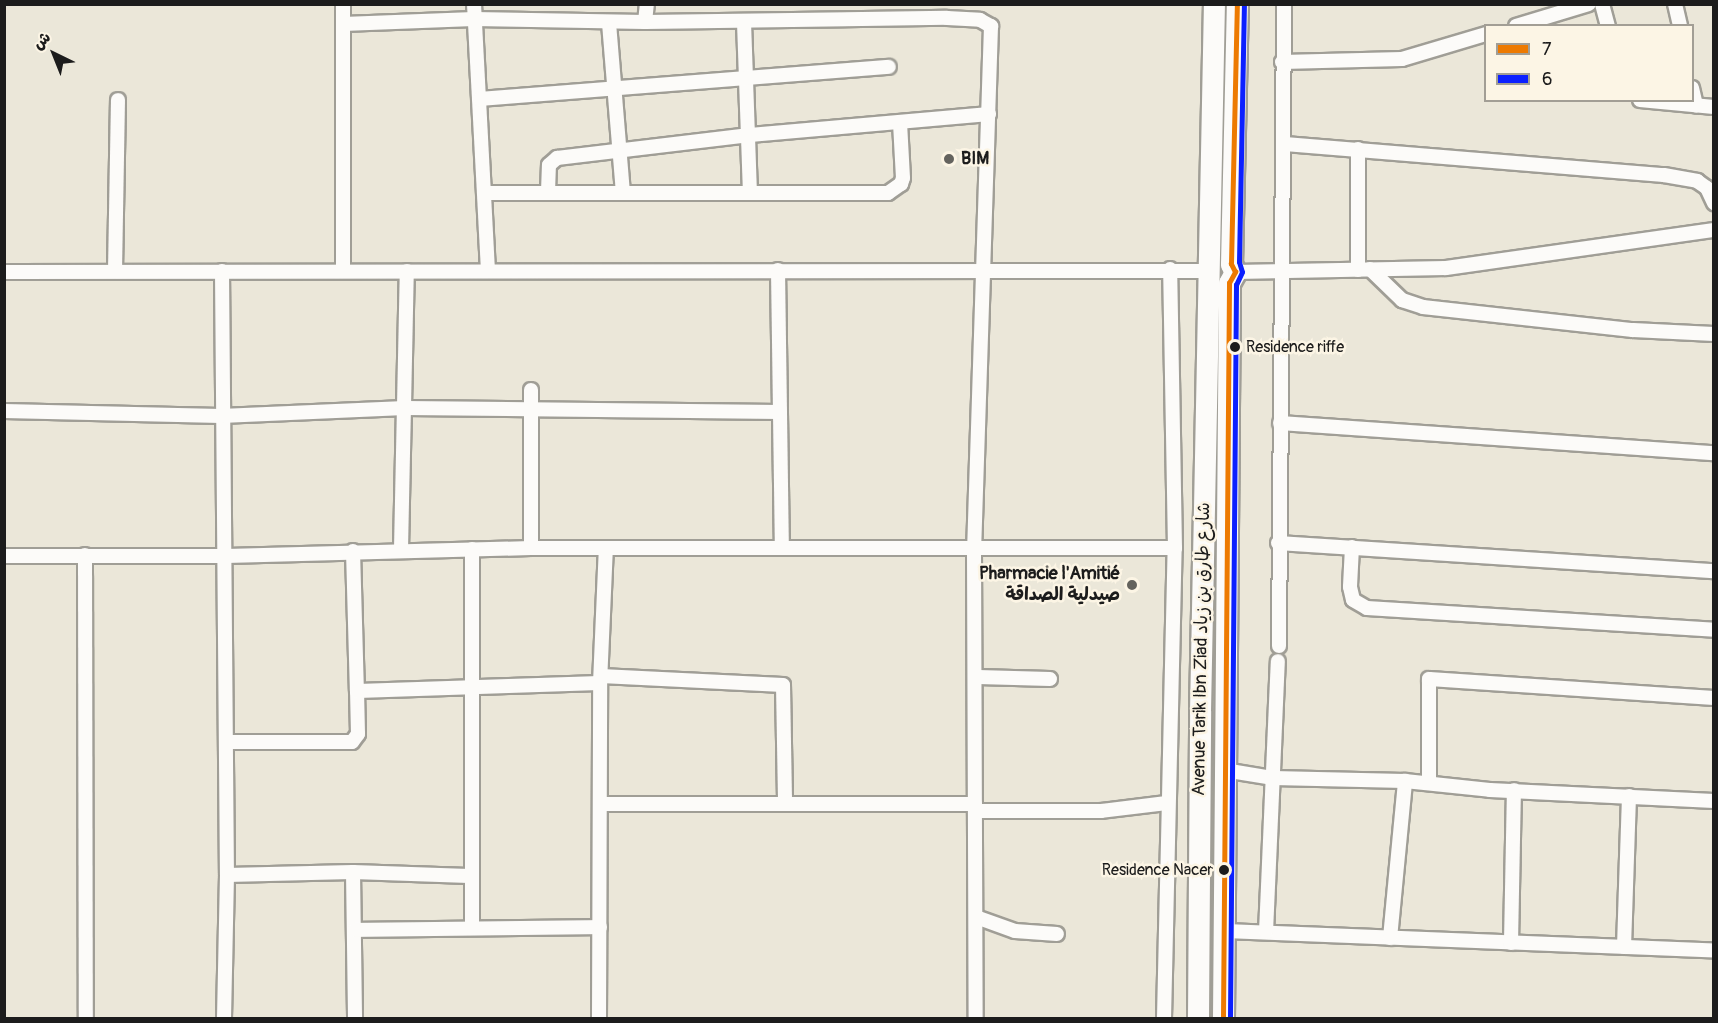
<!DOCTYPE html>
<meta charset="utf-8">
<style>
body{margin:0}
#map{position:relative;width:1718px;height:1023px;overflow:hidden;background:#ebe7d9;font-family:Pangolin,"Playpen Sans Arabic",sans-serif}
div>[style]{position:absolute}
.roads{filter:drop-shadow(2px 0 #a09e96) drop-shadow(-2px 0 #a09e96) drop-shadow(0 2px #a09e96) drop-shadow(0 -2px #a09e96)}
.minor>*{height:14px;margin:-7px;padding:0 7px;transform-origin:7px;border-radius:7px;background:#fcfbf9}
.primary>*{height:21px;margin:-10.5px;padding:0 10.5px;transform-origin:10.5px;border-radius:10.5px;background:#fcfbf9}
.bus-1>*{height:4.5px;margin:-2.25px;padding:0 2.25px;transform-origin:2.25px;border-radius:2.25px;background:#ed7a01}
.bus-2>*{height:4.5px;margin:-2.25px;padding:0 2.25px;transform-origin:2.25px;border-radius:2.25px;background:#0c20ff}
.dots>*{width:16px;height:16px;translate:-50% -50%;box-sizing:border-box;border:3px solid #fcf5e5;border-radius:50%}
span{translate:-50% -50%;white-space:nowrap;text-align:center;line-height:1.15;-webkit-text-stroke:5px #fcf5e5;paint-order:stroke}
.bus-label{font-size:16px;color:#1c1c1c}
.left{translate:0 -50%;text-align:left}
.right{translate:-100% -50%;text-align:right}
.poi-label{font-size:18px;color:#1c1c1c;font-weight:700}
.street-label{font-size:18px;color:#1c1c1c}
.frame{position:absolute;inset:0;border:6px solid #1c1c1c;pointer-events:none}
.legend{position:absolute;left:1484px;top:24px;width:210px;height:78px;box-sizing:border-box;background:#fcf5e5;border:2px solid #a29e95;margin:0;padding:8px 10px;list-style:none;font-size:18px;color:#1c1c1c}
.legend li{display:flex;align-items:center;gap:12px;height:30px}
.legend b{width:30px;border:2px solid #a29e95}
.north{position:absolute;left:24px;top:24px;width:60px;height:60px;-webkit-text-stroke:4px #fcf5e5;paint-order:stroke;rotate:317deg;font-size:16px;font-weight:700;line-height:24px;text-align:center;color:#1c1c1c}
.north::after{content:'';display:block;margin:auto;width:21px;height:27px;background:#1c1c1c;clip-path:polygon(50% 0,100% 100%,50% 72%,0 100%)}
</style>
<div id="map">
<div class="roads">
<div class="minor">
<div style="left:474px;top:4px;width:267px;rotate:87deg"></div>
<div style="left:1602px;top:4px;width:23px;rotate:75deg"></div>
<div style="left:1675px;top:4px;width:23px;rotate:77deg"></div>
<div style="left:645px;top:22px;width:302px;rotate:-0.8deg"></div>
<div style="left:947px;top:18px;width:33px;rotate:3deg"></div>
<div style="left:980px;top:20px;width:13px;rotate:29deg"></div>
<div style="left:991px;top:26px;width:525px;rotate:91.85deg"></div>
<div style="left:974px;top:551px;width:467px;rotate:89.8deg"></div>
<div style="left:744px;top:22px;width:169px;rotate:88deg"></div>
<div style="left:609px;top:23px;width:170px;rotate:85.3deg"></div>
<div style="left:343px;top:24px;width:131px;rotate:-2.2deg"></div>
<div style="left:474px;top:19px;width:171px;rotate:1deg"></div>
<div style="left:645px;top:22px;width:18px;rotate:-84deg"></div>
<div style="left:1516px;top:26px;width:76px;rotate:-16.8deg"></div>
<div style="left:1282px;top:62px;width:120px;rotate:-1.4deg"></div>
<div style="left:1402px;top:59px;width:88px;rotate:-16.6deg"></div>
<div style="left:1692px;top:88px;width:18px;rotate:77deg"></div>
<div style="left:480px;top:99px;width:410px;rotate:-4.5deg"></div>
<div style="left:1640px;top:100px;width:74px;rotate:5.4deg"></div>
<div style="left:1285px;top:144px;width:380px;rotate:4.7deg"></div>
<div style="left:1664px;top:175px;width:34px;rotate:10deg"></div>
<div style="left:1697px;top:181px;width:12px;rotate:35deg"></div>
<div style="left:1707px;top:188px;width:17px;rotate:65deg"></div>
<div style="left:1358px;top:149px;width:121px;rotate:90deg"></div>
<div style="left:548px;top:192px;width:27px;rotate:-88deg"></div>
<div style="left:549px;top:165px;width:11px;rotate:-41deg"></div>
<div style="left:557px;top:158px;width:194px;rotate:-6.8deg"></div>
<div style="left:750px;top:135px;width:240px;rotate:-5deg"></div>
<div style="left:486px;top:193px;width:402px"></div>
<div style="left:888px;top:193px;width:16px;rotate:-35deg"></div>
<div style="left:901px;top:184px;width:6px;rotate:-72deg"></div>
<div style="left:903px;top:178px;width:56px;rotate:-93.1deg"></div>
<div style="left:343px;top:269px;width:265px;rotate:-90deg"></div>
<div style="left:1370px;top:269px;width:45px;rotate:44.1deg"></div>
<div style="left:1402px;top:300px;width:22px;rotate:18deg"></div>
<div style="left:1423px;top:307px;width:211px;rotate:6.3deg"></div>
<div style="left:1633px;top:330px;width:81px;rotate:2.8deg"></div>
<div style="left:778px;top:270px;width:277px;rotate:89.2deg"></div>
<div style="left:115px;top:271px;width:171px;rotate:-89deg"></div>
<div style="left:222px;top:271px;width:604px;rotate:89.53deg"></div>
<div style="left:227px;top:875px;width:143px;rotate:91.2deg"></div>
<div style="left:4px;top:272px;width:1204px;rotate:-0.05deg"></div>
<div style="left:1235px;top:272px;width:211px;rotate:-1.1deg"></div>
<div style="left:1446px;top:268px;width:271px;rotate:-8.1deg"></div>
<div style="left:531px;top:390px;width:158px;rotate:90deg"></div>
<div style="left:4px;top:411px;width:217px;rotate:1.3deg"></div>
<div style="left:221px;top:416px;width:184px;rotate:-2.5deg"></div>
<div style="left:405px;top:408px;width:375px;rotate:0.6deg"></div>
<div style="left:1280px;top:423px;width:435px;rotate:4deg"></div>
<div style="left:1278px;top:543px;width:437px;rotate:3.7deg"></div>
<div style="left:1352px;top:547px;width:40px;rotate:92.9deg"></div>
<div style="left:1350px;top:587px;width:13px;rotate:77deg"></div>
<div style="left:1353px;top:600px;width:16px;rotate:30deg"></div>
<div style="left:1367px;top:608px;width:348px;rotate:3.6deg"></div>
<div style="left:401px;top:549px;width:278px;rotate:-88.8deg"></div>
<div style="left:353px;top:551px;width:140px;rotate:88.4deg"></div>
<div style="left:85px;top:555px;width:463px;rotate:89.9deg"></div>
<div style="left:4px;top:556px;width:222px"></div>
<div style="left:226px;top:556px;width:305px;rotate:-1.5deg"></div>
<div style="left:531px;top:548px;width:644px"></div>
<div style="left:1279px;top:646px;width:642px;rotate:-89.55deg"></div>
<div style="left:601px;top:676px;width:182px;rotate:2.8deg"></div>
<div style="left:783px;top:685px;width:119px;rotate:89deg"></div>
<div style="left:978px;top:677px;width:72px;rotate:1.6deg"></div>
<div style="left:226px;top:742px;width:126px"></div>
<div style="left:352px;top:742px;width:10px;rotate:-53deg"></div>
<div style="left:358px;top:734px;width:43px;rotate:-91.3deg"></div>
<div style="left:357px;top:691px;width:243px;rotate:-1.9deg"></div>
<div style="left:1224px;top:770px;width:50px;rotate:9.3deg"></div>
<div style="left:1273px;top:778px;width:132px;rotate:1.3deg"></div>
<div style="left:1405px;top:781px;width:85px;rotate:6deg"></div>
<div style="left:1490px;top:790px;width:224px;rotate:2.8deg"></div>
<div style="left:1429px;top:783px;width:104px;rotate:-90deg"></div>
<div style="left:1429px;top:679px;width:286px;rotate:3.8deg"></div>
<div style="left:600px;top:804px;width:375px"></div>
<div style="left:975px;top:811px;width:126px"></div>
<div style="left:1101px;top:811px;width:66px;rotate:-6.9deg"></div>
<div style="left:353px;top:872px;width:146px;rotate:89.2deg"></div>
<div style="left:227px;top:875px;width:126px;rotate:-1.4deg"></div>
<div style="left:353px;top:872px;width:116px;rotate:2deg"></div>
<div style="left:976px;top:917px;width:41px;rotate:19.7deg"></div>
<div style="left:1015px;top:931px;width:42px;rotate:4.1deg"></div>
<div style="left:472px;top:928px;width:379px;rotate:-90deg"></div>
<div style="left:355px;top:930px;width:245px;rotate:-0.7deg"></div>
<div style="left:1226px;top:931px;width:488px;rotate:2.3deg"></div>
<div style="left:1266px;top:932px;width:271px;rotate:-87.5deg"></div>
<div style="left:1390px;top:938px;width:158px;rotate:-84.5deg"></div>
<div style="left:1511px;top:943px;width:153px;rotate:-88.9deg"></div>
<div style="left:1624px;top:947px;width:151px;rotate:-88.1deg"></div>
<div style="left:599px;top:1018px;width:335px;rotate:-89.8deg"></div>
<div style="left:600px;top:683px;width:135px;rotate:-87.5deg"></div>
<div style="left:1164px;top:1018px;width:470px;rotate:-88.7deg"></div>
<div style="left:1175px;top:548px;width:279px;rotate:-91deg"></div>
</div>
<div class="primary">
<div style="left:1198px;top:1018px;width:307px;rotate:-89.6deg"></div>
<div style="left:1200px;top:711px;width:707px;rotate:-88.87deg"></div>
<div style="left:1223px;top:1018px;width:735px;rotate:-89.53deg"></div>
<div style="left:1229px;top:283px;width:13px;rotate:-61deg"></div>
<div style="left:1235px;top:272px;width:9px;rotate:-117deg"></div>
<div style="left:1231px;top:264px;width:260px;rotate:-88.7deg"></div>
</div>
</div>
<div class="bus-1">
<div style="left:1223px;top:1018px;width:735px;rotate:-89.53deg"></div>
<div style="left:1229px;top:283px;width:13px;rotate:-61deg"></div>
<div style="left:1235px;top:272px;width:9px;rotate:-117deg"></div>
<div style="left:1231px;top:264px;width:260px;rotate:-88.7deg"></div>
</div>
<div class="bus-2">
<div style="left:1230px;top:1018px;width:733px;rotate:-89.53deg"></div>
<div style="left:1236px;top:285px;width:14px;rotate:-65deg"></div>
<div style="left:1242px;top:272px;width:10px;rotate:-107deg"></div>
<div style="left:1239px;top:262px;width:258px;rotate:-88.9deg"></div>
</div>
<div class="dots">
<div style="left:949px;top:159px;background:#64635e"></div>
<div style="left:1235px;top:347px;background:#1c1c1c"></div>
<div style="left:1132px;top:585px;background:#64635e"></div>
<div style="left:1224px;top:870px;background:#1c1c1c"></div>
</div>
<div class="bus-label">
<span class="left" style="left:1246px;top:347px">Residence riffe</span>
<span class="right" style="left:1213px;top:870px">Residence Nacer</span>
</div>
<div class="poi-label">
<span class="left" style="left:961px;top:159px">BIM</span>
<span class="right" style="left:1120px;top:585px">Pharmacie l'Amitié<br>صيدلية الصداقة</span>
</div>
<div class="street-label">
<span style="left:1202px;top:649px;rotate:-89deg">Avenue Tarik Ibn Ziad شارع طارق بن زياد</span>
</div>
<div class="frame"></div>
<ul class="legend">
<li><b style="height:8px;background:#ed7a01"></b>7</li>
<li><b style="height:8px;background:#0c20ff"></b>6</li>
</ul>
<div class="north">ش</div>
</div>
